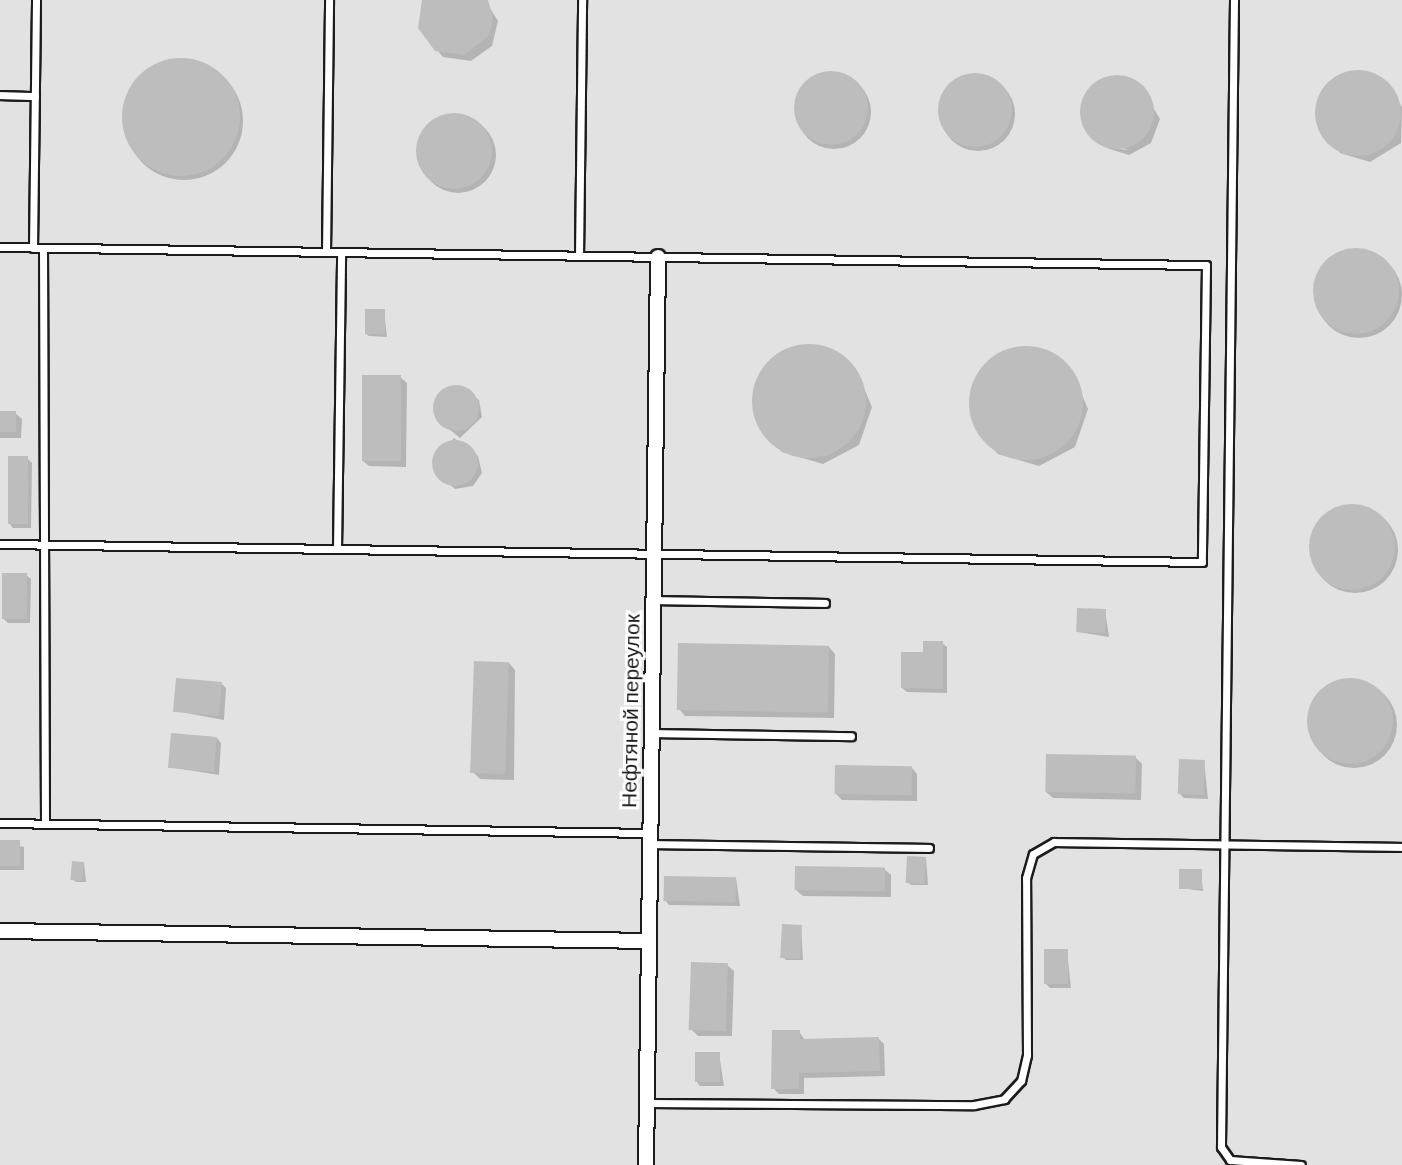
<!DOCTYPE html>
<meta charset="utf-8">
<style>
body{margin:0}
#map{position:relative;width:1402px;height:1165px;overflow:hidden;background:#f2f2f2;font-family:Itim,sans-serif}
div>[style]{position:absolute}
.built>*{inset:0;background:#e2e2e2;transform-origin:0 0}
.shadow>*{inset:0;background:#0003}
.round{border-radius:50%}
.building>*{inset:0;background:#bdbdbd;transform-origin:0 0}
.roads{filter:drop-shadow(2px 0 #1c1c1c) drop-shadow(-2px 0 #1c1c1c) drop-shadow(0 2px #1c1c1c) drop-shadow(0 -2px #1c1c1c)}
.service>*{height:7px;margin:-3.5px;padding:0 3.5px;transform-origin:3.5px;border-radius:3.5px;background:#fff}
.minor>*{height:14px;margin:-7px;padding:0 7px;transform-origin:7px;border-radius:7px;background:#fff}
span{translate:-50% -50%;white-space:nowrap;text-align:center;line-height:1.15;-webkit-text-stroke:6px #fff;paint-order:stroke}
.street-label{font-size:21px;color:#1c1c1c}
</style>
<div id="map">
<div class="built">
<div style="left:0;top:0;width:1402px;height:1165px"></div>
</div>
<div class="shadow">
<div style="clip-path:polygon(424px 0,485px 0,498px 21px,492px 46px,471px 61px,443px 57px,437px 50px)"></div>
<div class="round" style="left:125px;top:62px;width:118px;height:118px"></div>
<div style="clip-path:polygon(1353px 72px,1381px 78px,1402px 107px,1401px 143px,1370px 162px,1340px 153px,1317px 118px,1326px 86px)"></div>
<div class="round" style="left:797px;top:75px;width:74px;height:74px"></div>
<div style="clip-path:polygon(1112px 77px,1140px 86px,1160px 119px,1151px 143px,1129px 155px,1103px 147px,1129px 150px,1097px 141px,1082px 117px,1090px 90px)"></div>
<div class="round" style="left:941px;top:77px;width:74px;height:74px"></div>
<div class="round" style="left:420px;top:117px;width:76px;height:76px"></div>
<div class="round" style="left:1316px;top:252px;width:86px;height:86px"></div>
<div style="clip-path:polygon(384px 310px,387px 337px,369px 336px,366px 334px)"></div>
<div style="clip-path:polygon(801px 346px,827px 348px,858px 374px,872px 407px,859px 445px,823px 464px,782px 452px,760px 429px,754px 408px,755px 387px,766px 366px)"></div>
<div style="clip-path:polygon(1018px 348px,1044px 351px,1074px 376px,1088px 409px,1075px 447px,1039px 466px,998px 454px,977px 431px,970px 410px,971px 389px,983px 368px)"></div>
<div style="clip-path:polygon(400px 377px,407px 383px,406px 467px,369px 466px,362px 460px)"></div>
<div style="clip-path:polygon(458px 386px,479px 400px,482px 417px,460px 438px,439px 421px,435px 405px,443px 390px)"></div>
<div style="clip-path:polygon(0 413px,15px 413px,22px 419px,21px 438px,0 438px)"></div>
<div style="clip-path:polygon(454px 438px,478px 456px,482px 473px,473px 486px,455px 489px,437px 474px,435px 458px)"></div>
<div style="clip-path:polygon(27px 458px,32px 463px,31px 528px,13px 528px,9px 523px)"></div>
<div class="round" style="left:1312px;top:507px;width:86px;height:86px"></div>
<div style="clip-path:polygon(26px 575px,31px 579px,30px 623px,8px 623px,3px 618px)"></div>
<div style="clip-path:polygon(1105px 610px,1109px 637px,1078px 632px)"></div>
<div style="clip-path:polygon(942px 643px,947px 647px,947px 693px,907px 692px,902px 688px)"></div>
<div style="clip-path:polygon(829px 647px,835px 654px,834px 718px,685px 716px,679px 709px)"></div>
<div style="clip-path:polygon(509px 663px,515px 670px,514px 780px,480px 779px,474px 773px)"></div>
<div class="round" style="left:1311px;top:682px;width:86px;height:86px"></div>
<div style="clip-path:polygon(222px 684px,226px 688px,224px 720px,175px 711px)"></div>
<div style="clip-path:polygon(217px 738px,221px 743px,219px 775px,169px 767px)"></div>
<div style="clip-path:polygon(1136px 758px,1142px 764px,1141px 800px,1053px 798px,1046px 792px)"></div>
<div style="clip-path:polygon(1204px 761px,1208px 799px,1184px 798px,1179px 793px)"></div>
<div style="clip-path:polygon(912px 768px,917px 774px,917px 801px,842px 800px,836px 794px)"></div>
<div style="clip-path:polygon(0 842px,24px 847px,24px 870px,0 870px)"></div>
<div style="clip-path:polygon(926px 858px,928px 885px,911px 885px,908px 882px)"></div>
<div style="clip-path:polygon(84px 863px,86px 882px,76px 882px,73px 879px)"></div>
<div style="clip-path:polygon(884px 869px,891px 875px,891px 897px,803px 896px,796px 890px)"></div>
<div style="clip-path:polygon(1201px 871px,1203px 891px,1180px 888px)"></div>
<div style="clip-path:polygon(736px 878px,740px 906px,669px 905px,665px 900px)"></div>
<div style="clip-path:polygon(801px 926px,803px 960px,786px 960px,783px 957px)"></div>
<div style="clip-path:polygon(1067px 951px,1071px 988px,1050px 988px,1045px 983px)"></div>
<div style="clip-path:polygon(727px 965px,734px 971px,732px 1036px,698px 1036px,691px 1029px)"></div>
<div style="clip-path:polygon(799px 1032px,805px 1040px,878px 1038px,884px 1044px,885px 1076px,804px 1078px,804px 1094px,779px 1094px,773px 1088px)"></div>
<div style="clip-path:polygon(719px 1054px,724px 1086px,700px 1086px,696px 1081px)"></div>
</div>
<div class="building">
<div style="clip-path:polygon(422px 0,488px 0,493px 17px,489px 35px,464px 55px,435px 51px,418px 28px)"></div>
<div class="round" style="left:122px;top:58px;width:118px;height:118px"></div>
<div class="round" style="left:1315px;top:70px;width:86px;height:86px"></div>
<div class="round" style="left:794px;top:71px;width:74px;height:74px"></div>
<div class="round" style="left:938px;top:73px;width:74px;height:74px"></div>
<div class="round" style="left:1080px;top:75px;width:74px;height:74px"></div>
<div class="round" style="left:416px;top:113px;width:76px;height:76px"></div>
<div class="round" style="left:1313px;top:248px;width:86px;height:86px"></div>
<div style="left:365px;top:309px;width:20px;height:25px"></div>
<div class="round" style="left:752px;top:344px;width:114px;height:114px"></div>
<div class="round" style="left:969px;top:346px;width:114px;height:114px"></div>
<div style="left:362px;top:375px;width:39px;height:86px"></div>
<div class="round" style="left:433px;top:385px;width:46px;height:46px"></div>
<div style="left:0;top:411px;width:16px;height:21px"></div>
<div class="round" style="left:432px;top:440px;width:46px;height:46px"></div>
<div style="left:8px;top:456px;width:20px;height:68px"></div>
<div class="round" style="left:1309px;top:504px;width:86px;height:86px"></div>
<div style="left:2px;top:573px;width:25px;height:46px"></div>
<div style="left:1077px;top:608px;width:29px;height:24px;rotate:2deg"></div>
<div style="clip-path:polygon(923px 641px,943px 641px,943px 689px,901px 688px,901px 652px,923px 652px)"></div>
<div style="left:678px;top:643px;width:151px;height:67px;rotate:1deg"></div>
<div style="left:474px;top:661px;width:35px;height:112px;rotate:2deg"></div>
<div class="round" style="left:1307px;top:678px;width:86px;height:86px"></div>
<div style="left:176px;top:678px;width:46px;height:34px;rotate:5deg"></div>
<div style="left:171px;top:733px;width:46px;height:35px;rotate:5deg"></div>
<div style="left:1046px;top:754px;width:90px;height:38px;rotate:1deg"></div>
<div style="left:1179px;top:759px;width:26px;height:35px;rotate:2deg"></div>
<div style="left:835px;top:765px;width:77px;height:29px;rotate:1deg"></div>
<div style="left:0;top:840px;width:20px;height:26px"></div>
<div style="left:907px;top:856px;width:19px;height:27px;rotate:3deg"></div>
<div style="left:72px;top:861px;width:12px;height:19px;rotate:5deg"></div>
<div style="left:795px;top:866px;width:90px;height:24px;rotate:1deg"></div>
<div style="left:1179px;top:869px;width:23px;height:20px"></div>
<div style="left:664px;top:876px;width:72px;height:25px;rotate:1deg"></div>
<div style="left:782px;top:924px;width:20px;height:34px;rotate:3deg"></div>
<div style="left:1044px;top:949px;width:24px;height:35px"></div>
<div style="left:691px;top:962px;width:37px;height:68px;rotate:2deg"></div>
<div style="clip-path:polygon(772px 1030px,800px 1030px,800px 1039px,879px 1037px,880px 1071px,799px 1073px,799px 1089px,771px 1089px)"></div>
<div style="left:695px;top:1052px;width:25px;height:30px"></div>
</div>
<div class="roads">
<div class="service">
<div style="left:1234px;top:0;width:1147px;rotate:90.65deg"></div>
<div style="left:1221px;top:1147px;width:16px;rotate:55deg"></div>
<div style="left:1230px;top:1160px;width:71px;rotate:4deg"></div>
<div style="left:0;top:95px;width:35px;rotate:2deg"></div>
<div style="left:0;top:247px;width:1206px;rotate:0.86deg"></div>
<div style="left:1206px;top:265px;width:297px;rotate:90.8deg"></div>
<div style="left:1202px;top:562px;width:1202px;rotate:-179.14deg"></div>
<div style="left:33px;top:248px;width:248px;rotate:-89.3deg"></div>
<div style="left:43px;top:248px;width:576px;rotate:89.8deg"></div>
<div style="left:326px;top:252px;width:252px;rotate:-89.3deg"></div>
<div style="left:579px;top:256px;width:256px;rotate:-89.3deg"></div>
<div style="left:337px;top:549px;width:297px;rotate:-89.2deg"></div>
<div style="left:653px;top:600px;width:172px;rotate:1deg"></div>
<div style="left:652px;top:733px;width:199px;rotate:0.9deg"></div>
<div style="left:0;top:823px;width:650px;rotate:0.88deg"></div>
<div style="left:650px;top:844px;width:279px;rotate:0.8deg"></div>
<div style="left:647px;top:1103px;width:327px;rotate:0.4deg"></div>
<div style="left:974px;top:1105px;width:31px;rotate:-11deg"></div>
<div style="left:1004px;top:1099px;width:25px;rotate:-47deg"></div>
<div style="left:1021px;top:1081px;width:27px;rotate:-77deg"></div>
<div style="left:1027px;top:1055px;width:177px;rotate:-90.3deg"></div>
<div style="left:1026px;top:878px;width:25px;rotate:-74deg"></div>
<div style="left:1033px;top:854px;width:24px;rotate:-30deg"></div>
<div style="left:1054px;top:842px;width:348px;rotate:0.8deg"></div>
</div>
<div class="minor">
<div style="left:0;top:931px;width:649px;rotate:0.88deg"></div>
<div style="left:646px;top:1165px;width:908px;rotate:-89.24deg"></div>
</div>
</div>
<div class="street-label">
<span style="left:631px;top:711px;rotate:-89deg">Нефтяной переулок</span>
</div>
</div>
